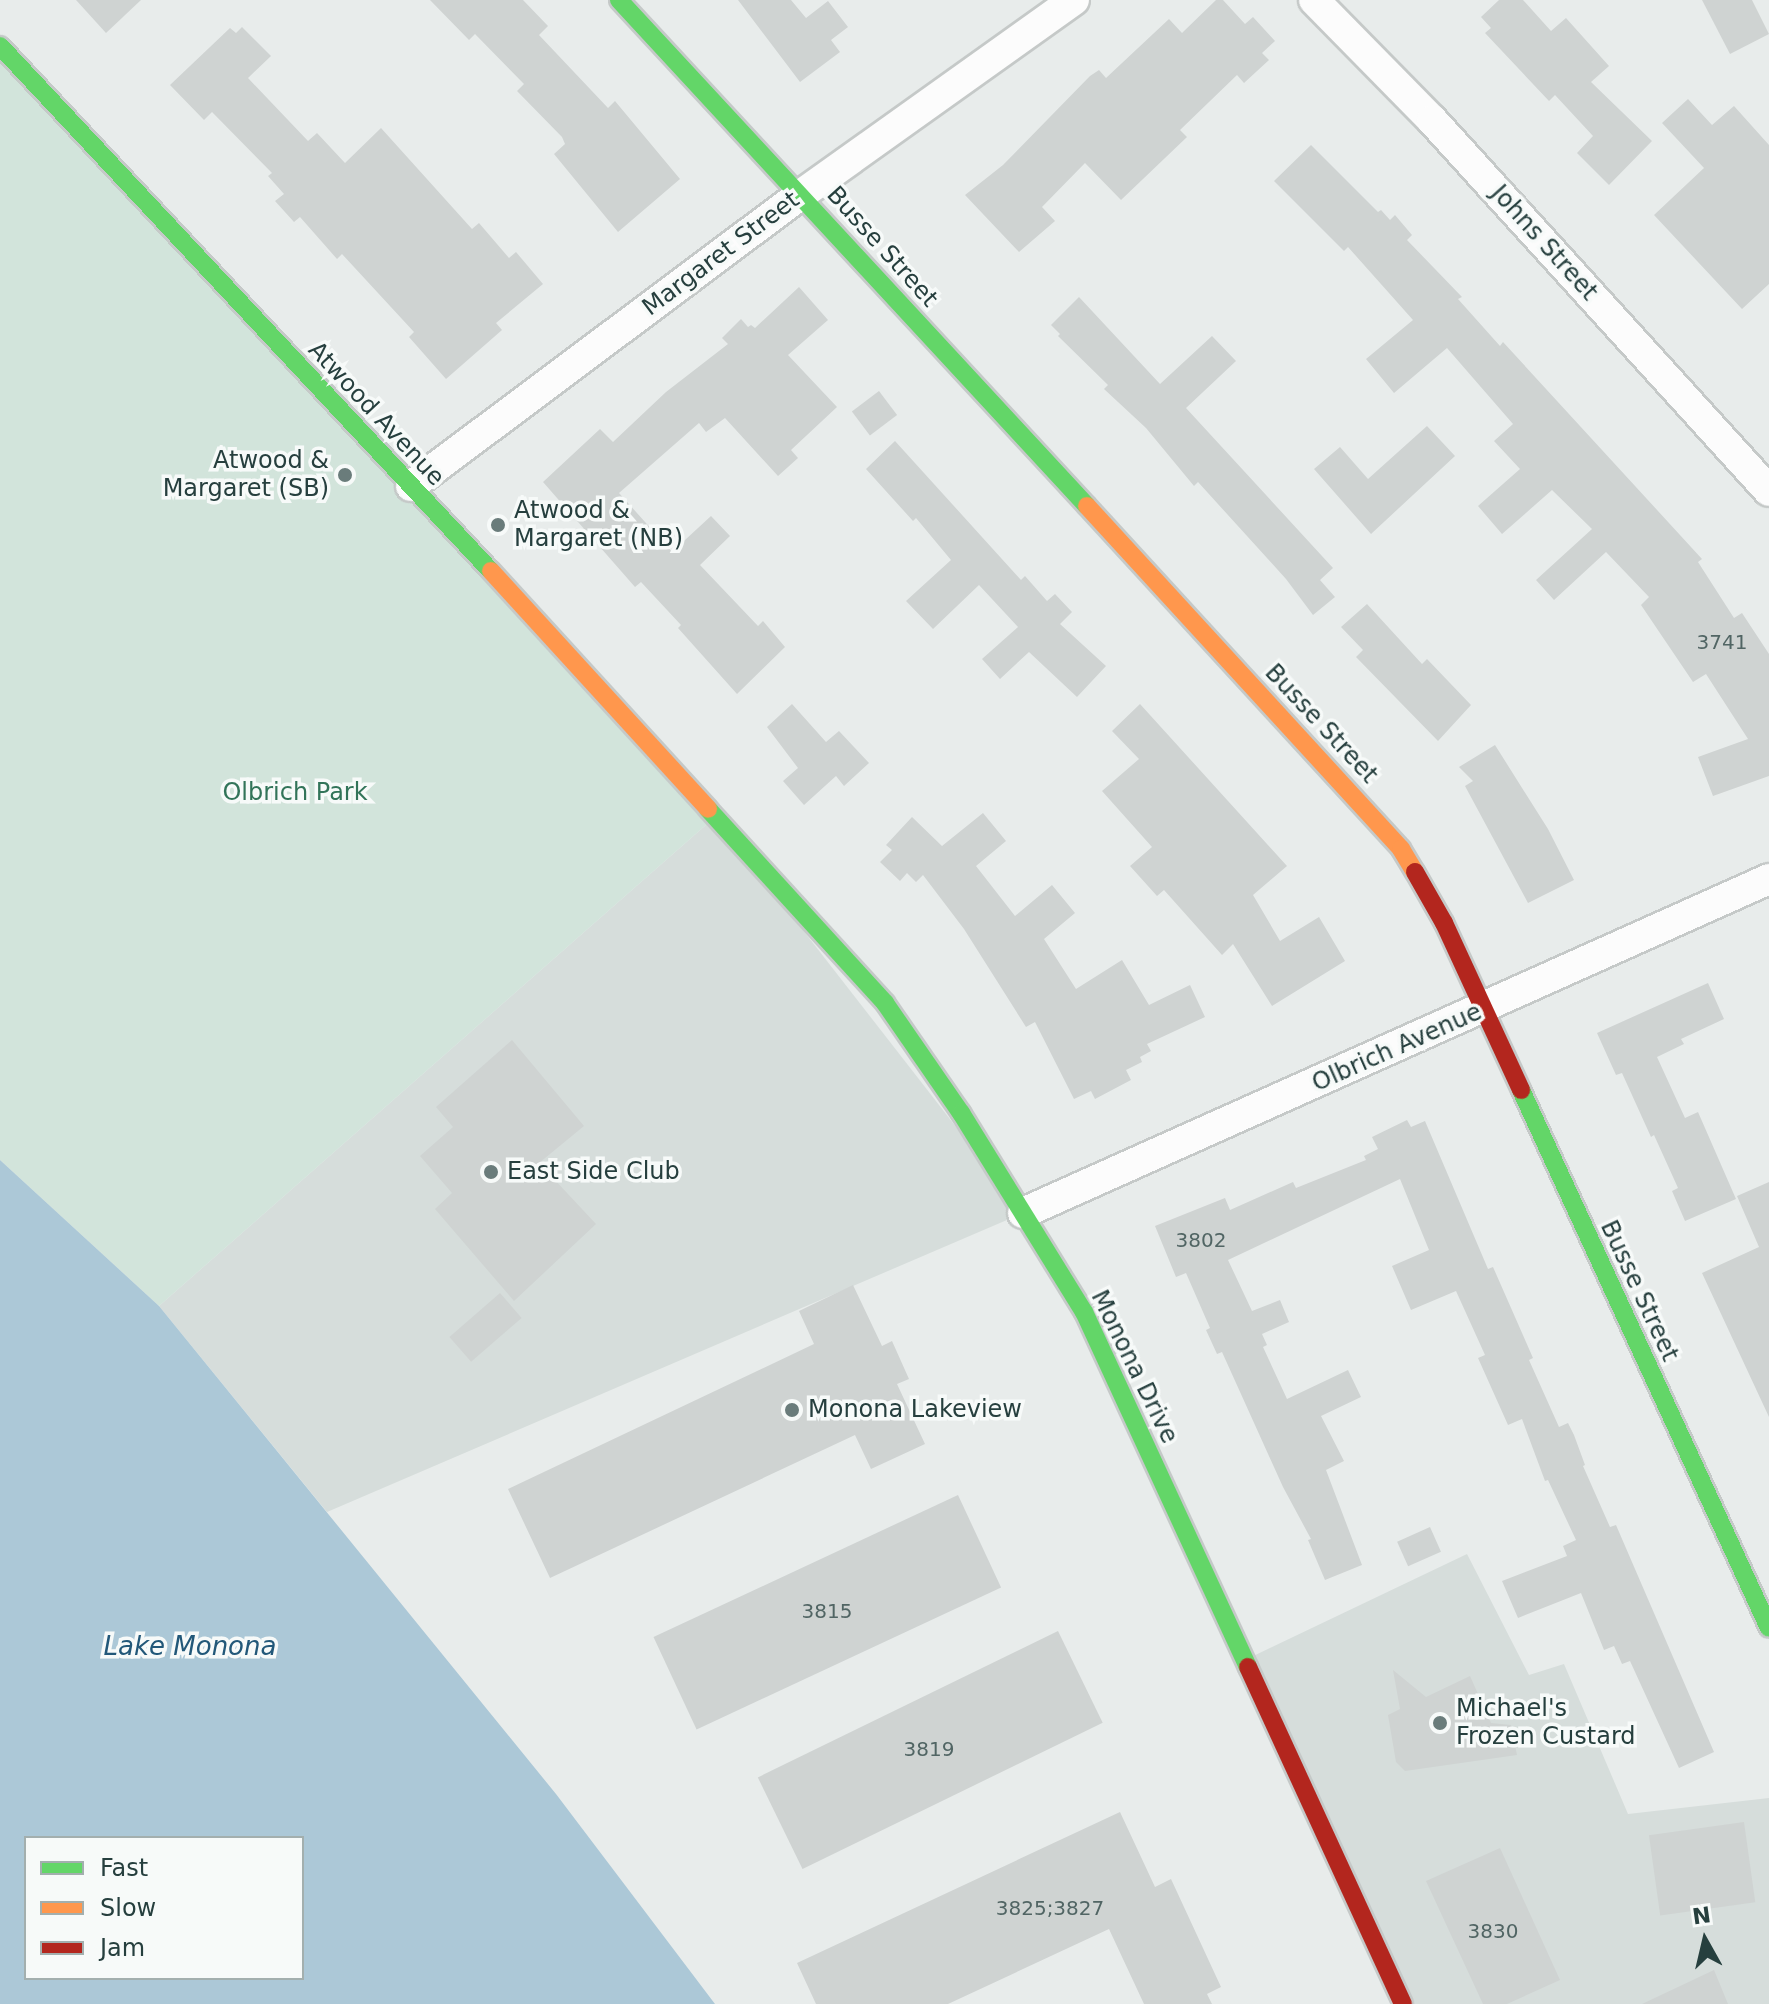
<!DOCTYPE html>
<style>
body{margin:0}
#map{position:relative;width:1769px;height:2004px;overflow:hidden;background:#e8eceb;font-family:"DejaVu Sans",sans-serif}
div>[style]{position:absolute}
.built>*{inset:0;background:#d6dddb}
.green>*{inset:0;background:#d2e4db}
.water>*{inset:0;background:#acc8d7}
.building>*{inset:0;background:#cfd3d2;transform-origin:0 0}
.roads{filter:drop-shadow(2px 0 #c5c9c8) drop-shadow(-2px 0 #c5c9c8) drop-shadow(0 2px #c5c9c8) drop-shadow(0 -2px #c5c9c8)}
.street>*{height:30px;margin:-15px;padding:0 15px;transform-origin:15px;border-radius:15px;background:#fcfcfc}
.fast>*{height:18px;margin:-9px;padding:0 9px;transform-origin:9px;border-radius:9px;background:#63d668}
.slow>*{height:18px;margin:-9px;padding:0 9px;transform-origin:9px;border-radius:9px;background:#ff974d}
.jam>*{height:18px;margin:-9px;padding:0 9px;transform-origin:9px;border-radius:9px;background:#b3261e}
.dots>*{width:22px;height:22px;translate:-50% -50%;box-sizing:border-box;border:4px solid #f7faf9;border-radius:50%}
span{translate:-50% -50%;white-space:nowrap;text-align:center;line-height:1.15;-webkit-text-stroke:7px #f7faf9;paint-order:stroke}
.number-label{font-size:20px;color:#516564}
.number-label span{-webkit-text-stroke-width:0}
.street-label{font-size:24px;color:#263f3e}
.poi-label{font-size:24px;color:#263f3e}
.right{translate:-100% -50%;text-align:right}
.left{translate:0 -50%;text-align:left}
.park-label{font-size:24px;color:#327459}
.water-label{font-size:26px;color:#225879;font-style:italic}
.legend{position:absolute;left:24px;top:1836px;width:280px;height:144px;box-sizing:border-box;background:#f7faf9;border:2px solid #a3afae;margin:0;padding:10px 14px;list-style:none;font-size:24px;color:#263f3e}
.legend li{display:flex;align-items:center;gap:16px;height:40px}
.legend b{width:40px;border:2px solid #a3afae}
.north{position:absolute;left:1665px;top:1900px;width:80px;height:80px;-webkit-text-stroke:6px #f7faf9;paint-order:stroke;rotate:352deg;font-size:22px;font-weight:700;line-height:32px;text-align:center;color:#263f3e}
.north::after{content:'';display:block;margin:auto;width:28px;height:36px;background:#263f3e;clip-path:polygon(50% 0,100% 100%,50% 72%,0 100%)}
</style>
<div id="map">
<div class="built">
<div style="clip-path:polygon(715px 817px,1023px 1213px,327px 1512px,159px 1306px)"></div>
<div style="clip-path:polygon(1467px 1554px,1529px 1675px,1564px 1664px,1628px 1814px,1769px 1798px,1769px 2004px,1403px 2004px,1245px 1660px)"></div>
</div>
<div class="green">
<div style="clip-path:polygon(0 46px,715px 817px,159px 1306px,0 1160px)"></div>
</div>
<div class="water">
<div style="clip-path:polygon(evenodd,0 1160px,159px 1306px,556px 1794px,715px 2004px,0 2004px,0 1160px,26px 1838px,302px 1838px,302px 1978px,26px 1978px,26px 1838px)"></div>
</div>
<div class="building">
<div style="clip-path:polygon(76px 0,141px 0,106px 33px)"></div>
<div style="clip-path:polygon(430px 0,523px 0,548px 26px,539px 35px,608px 108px,615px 101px,680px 179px,618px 232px,554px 154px,565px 144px,562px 137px,517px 91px,524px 84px,475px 34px,469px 40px)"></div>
<div style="clip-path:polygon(738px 0,791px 0,806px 18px,828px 1px,848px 27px,831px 40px,840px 52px,800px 82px)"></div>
<div style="clip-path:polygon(1216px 0,1223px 0,1245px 24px,1253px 17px,1275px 41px,1262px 53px,1269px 60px,1244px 83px,1237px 75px,1180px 130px,1187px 137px,1121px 200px,1085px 163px,1042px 207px,1055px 221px,1019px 252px,965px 195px,1003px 165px,1090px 76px,1099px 70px,1106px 78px,1169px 19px,1182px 33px)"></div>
<div style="clip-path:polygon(1499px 0,1523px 0,1551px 31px,1566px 18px,1609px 66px,1591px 82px,1652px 141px,1609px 185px,1577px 153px,1593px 136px,1555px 95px,1549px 101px,1485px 33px,1491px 28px,1481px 17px)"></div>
<div style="clip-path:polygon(1702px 0,1752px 0,1769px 34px,1730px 54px)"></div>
<div style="clip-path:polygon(242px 27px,271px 56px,248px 78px,308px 141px,317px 133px,345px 163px,381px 128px,472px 229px,479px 223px,509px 258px,516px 252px,543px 284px,496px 323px,502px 330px,446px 379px,409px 337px,414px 332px,342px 254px,337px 259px,300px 217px,294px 222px,275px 201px,284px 194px,268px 176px,272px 173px,212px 112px,204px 120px,170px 85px,230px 28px,236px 33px)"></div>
<div style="clip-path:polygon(1688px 99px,1712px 125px,1734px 106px,1769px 145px,1769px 284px,1742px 309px,1654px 215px,1704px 168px,1662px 123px)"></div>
<div style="clip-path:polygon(1311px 145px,1378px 212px,1381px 210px,1390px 220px,1395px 215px,1412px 235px,1407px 240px,1462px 297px,1458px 299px,1500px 346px,1503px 342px,1702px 559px,1698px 562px,1734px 618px,1742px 613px,1769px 654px,1769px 776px,1713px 796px,1698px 757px,1748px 739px,1706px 674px,1693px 682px,1641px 605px,1649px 597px,1606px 552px,1554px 600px,1536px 580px,1592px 529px,1552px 490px,1502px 534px,1478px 506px,1520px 469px,1494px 441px,1513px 424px,1447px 348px,1394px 393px,1366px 359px,1413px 320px,1348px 247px,1344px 251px,1274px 181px)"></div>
<div style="clip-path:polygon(799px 287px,828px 320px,788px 355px,837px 407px,791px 450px,798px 458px,778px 476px,725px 418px,706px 432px,699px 423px,619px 493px,672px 552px,711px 516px,730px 536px,700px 565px,758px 626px,763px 621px,785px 647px,737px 694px,678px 628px,681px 625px,641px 582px,635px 587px,543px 482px,600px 429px,613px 442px,666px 392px,728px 344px,722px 338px,741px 319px,748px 327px,751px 325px,755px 328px)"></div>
<div style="clip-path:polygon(1079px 297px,1160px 384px,1212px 336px,1236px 361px,1186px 408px,1333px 568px,1320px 580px,1335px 597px,1313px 615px,1286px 579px,1198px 482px,1194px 486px,1146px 428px,1104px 389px,1108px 385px,1058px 336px,1060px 334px,1051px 325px)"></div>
<div style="left:879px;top:391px;width:30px;height:34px;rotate:53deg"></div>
<div style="clip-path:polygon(1427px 426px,1455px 456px,1371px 534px,1314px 469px,1340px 447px,1368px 479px)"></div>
<div style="clip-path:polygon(895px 441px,1021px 580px,1025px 576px,1047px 601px,1055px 594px,1072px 612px,1060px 624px,1106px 666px,1077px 697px,1029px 652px,1000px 679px,982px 659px,1018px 627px,979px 585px,933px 629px,906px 601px,951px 560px,916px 518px,913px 521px,866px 469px)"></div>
<div style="clip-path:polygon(1367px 604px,1422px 664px,1427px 659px,1471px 705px,1438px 741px,1356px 657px,1363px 650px,1341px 627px)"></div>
<div style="clip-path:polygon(792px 704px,826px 742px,839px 731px,869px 763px,844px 786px,836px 776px,804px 805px,783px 781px,798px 768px,767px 727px)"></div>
<div style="clip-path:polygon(1140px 704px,1287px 866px,1253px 895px,1280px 941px,1319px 917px,1345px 961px,1272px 1006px,1233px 944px,1222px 955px,1164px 890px,1157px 896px,1130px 866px,1152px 847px,1102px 791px,1139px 759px,1112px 731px)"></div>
<div style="clip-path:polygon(1495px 745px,1548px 829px,1574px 880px,1528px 903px,1465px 786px,1473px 781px,1459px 767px)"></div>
<div style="clip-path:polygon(983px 813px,1006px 841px,976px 866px,1015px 916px,1052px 885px,1075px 913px,1044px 939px,1076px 989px,1122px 960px,1149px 1005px,1190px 985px,1205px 1017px,1147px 1044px,1151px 1051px,1140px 1057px,1142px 1062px,1126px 1070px,1131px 1080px,1095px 1099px,1091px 1091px,1074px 1099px,1035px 1022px,1026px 1027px,964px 929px,923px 875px,916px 882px,907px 873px,900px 881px,880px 862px,892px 850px,886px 845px,912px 817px,942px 846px)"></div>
<div style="clip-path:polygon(1708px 983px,1724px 1019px,1681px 1039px,1684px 1044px,1657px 1057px,1685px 1118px,1698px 1112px,1736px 1199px,1685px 1221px,1672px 1191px,1678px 1188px,1654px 1135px,1651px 1137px,1622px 1073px,1616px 1075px,1597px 1033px)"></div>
<div style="clip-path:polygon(512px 1040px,584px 1126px,539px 1163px,596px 1224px,514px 1301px,435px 1209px,452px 1193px,420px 1156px,453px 1127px,436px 1107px)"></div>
<div style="clip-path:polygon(1407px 1120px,1411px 1127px,1425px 1121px,1488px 1269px,1493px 1267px,1533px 1358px,1529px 1360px,1559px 1427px,1568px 1423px,1574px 1435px,1585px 1465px,1583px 1466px,1610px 1527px,1616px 1525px,1714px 1752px,1679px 1768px,1630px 1661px,1622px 1664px,1614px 1646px,1604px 1650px,1581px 1593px,1518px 1618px,1502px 1581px,1567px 1556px,1563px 1546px,1576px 1540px,1548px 1480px,1545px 1481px,1522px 1419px,1508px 1425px,1478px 1358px,1485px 1355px,1456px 1291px,1411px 1310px,1392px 1266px,1429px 1250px,1400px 1179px,1228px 1260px,1252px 1311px,1280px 1300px,1289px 1322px,1262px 1334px,1267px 1345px,1263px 1347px,1287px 1399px,1348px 1370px,1361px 1397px,1321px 1416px,1344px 1461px,1326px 1470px,1362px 1565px,1325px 1580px,1308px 1540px,1311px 1539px,1283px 1487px,1222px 1352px,1217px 1354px,1206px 1330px,1210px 1328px,1186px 1273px,1176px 1277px,1155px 1226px,1225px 1198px,1230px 1210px,1293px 1182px,1296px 1188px,1366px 1160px,1364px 1156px,1378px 1149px,1372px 1137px)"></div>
<div style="clip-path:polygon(1769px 1182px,1769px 1417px,1702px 1273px,1759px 1247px,1737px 1196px)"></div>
<div style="clip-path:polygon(853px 1285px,882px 1346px,892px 1341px,909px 1379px,897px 1384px,925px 1444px,871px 1469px,855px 1435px,550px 1578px,508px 1489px,814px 1344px,799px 1311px)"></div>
<div style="left:500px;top:1293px;width:33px;height:67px;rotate:49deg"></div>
<div style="left:958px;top:1495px;width:102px;height:336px;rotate:65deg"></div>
<div style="left:1430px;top:1527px;width:27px;height:36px;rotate:66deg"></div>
<div style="left:1058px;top:1631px;width:102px;height:334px;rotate:64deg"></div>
<div style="clip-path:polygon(1393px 1670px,1426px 1697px,1470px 1676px,1491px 1723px,1511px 1725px,1517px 1755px,1405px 1771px,1396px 1762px,1388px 1715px,1400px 1709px)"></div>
<div style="clip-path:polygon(1120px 1812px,1155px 1887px,1171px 1879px,1221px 1987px,1207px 1994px,1212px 2004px,1144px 2004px,1109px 1929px,948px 2004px,816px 2004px,797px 1963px)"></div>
<div style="left:1744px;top:1822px;width:81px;height:96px;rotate:82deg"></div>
<div style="clip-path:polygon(1500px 1848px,1560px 1980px,1507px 2004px,1483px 2004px,1426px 1881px)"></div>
<div style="clip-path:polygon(1714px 1970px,1728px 2004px,1642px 2004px)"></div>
</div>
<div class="roads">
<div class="street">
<div style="left:1314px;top:0;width:168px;rotate:45.5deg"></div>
<div style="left:1432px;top:120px;width:501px;rotate:47.75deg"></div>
<div style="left:411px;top:486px;width:488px;rotate:-36.8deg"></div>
<div style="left:802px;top:194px;width:334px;rotate:-35.5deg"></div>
<div style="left:1023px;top:1213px;width:817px;rotate:-24.12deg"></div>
</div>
<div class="fast">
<div style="left:619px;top:0;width:689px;rotate:47.23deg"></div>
<div style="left:0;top:46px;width:719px;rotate:46.92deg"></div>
<div style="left:708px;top:809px;width:263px;rotate:47.6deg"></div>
<div style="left:885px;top:1003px;width:134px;rotate:55.4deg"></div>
<div style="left:961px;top:1113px;width:234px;rotate:58.3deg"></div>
<div style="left:1084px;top:1312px;width:391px;rotate:65.2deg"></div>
<div style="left:1521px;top:1090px;width:592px;rotate:65.25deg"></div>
</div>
<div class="slow">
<div style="left:1087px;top:506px;width:465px;rotate:47.5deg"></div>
<div style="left:1401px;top:849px;width:27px;rotate:59deg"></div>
<div style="left:491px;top:571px;width:322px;rotate:47.6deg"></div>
</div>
<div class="jam">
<div style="left:1415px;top:872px;width:59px;rotate:60.4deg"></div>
<div style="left:1444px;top:923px;width:184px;rotate:65.2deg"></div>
<div style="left:1248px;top:1667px;width:371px;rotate:65.3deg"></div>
</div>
</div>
<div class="dots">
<div style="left:345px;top:475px;background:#6a7c7b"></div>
<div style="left:498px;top:525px;background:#6a7c7b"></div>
<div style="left:491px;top:1172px;background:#6a7c7b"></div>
<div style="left:792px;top:1410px;background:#6a7c7b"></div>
<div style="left:1440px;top:1723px;background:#6a7c7b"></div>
</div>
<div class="number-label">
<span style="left:1722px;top:642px">3741</span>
<span style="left:1201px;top:1240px">3802</span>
<span style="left:827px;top:1611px">3815</span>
<span style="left:929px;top:1749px">3819</span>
<span style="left:1050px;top:1908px">3825;3827</span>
<span style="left:1493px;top:1931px">3830</span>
</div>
<div class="street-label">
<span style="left:1544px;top:243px;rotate:48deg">Johns Street</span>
<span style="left:882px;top:247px;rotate:48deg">Busse Street</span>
<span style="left:721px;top:254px;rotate:-37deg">Margaret Street</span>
<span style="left:376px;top:414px;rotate:47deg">Atwood Avenue</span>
<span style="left:1321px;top:724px;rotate:47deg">Busse Street</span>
<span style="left:1397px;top:1048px;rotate:-24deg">Olbrich Avenue</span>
<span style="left:1639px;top:1291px;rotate:65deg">Busse Street</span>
<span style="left:1134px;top:1367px;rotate:64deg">Monona Drive</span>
</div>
<div class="poi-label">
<span class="right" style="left:329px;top:475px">Atwood &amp;<br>Margaret (SB)</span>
<span class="left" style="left:514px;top:525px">Atwood &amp;<br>Margaret (NB)</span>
<span class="left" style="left:507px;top:1172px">East Side Club</span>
<span class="left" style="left:808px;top:1410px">Monona Lakeview</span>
<span class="left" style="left:1456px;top:1723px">Michael's<br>Frozen Custard</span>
</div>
<div class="park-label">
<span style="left:295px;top:793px">Olbrich Park</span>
</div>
<div class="water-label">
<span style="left:190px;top:1647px">Lake Monona</span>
</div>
<ul class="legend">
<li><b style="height:10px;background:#63d668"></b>Fast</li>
<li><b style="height:10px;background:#ff974d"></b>Slow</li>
<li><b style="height:10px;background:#b3261e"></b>Jam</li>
</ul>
<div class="north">N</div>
</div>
